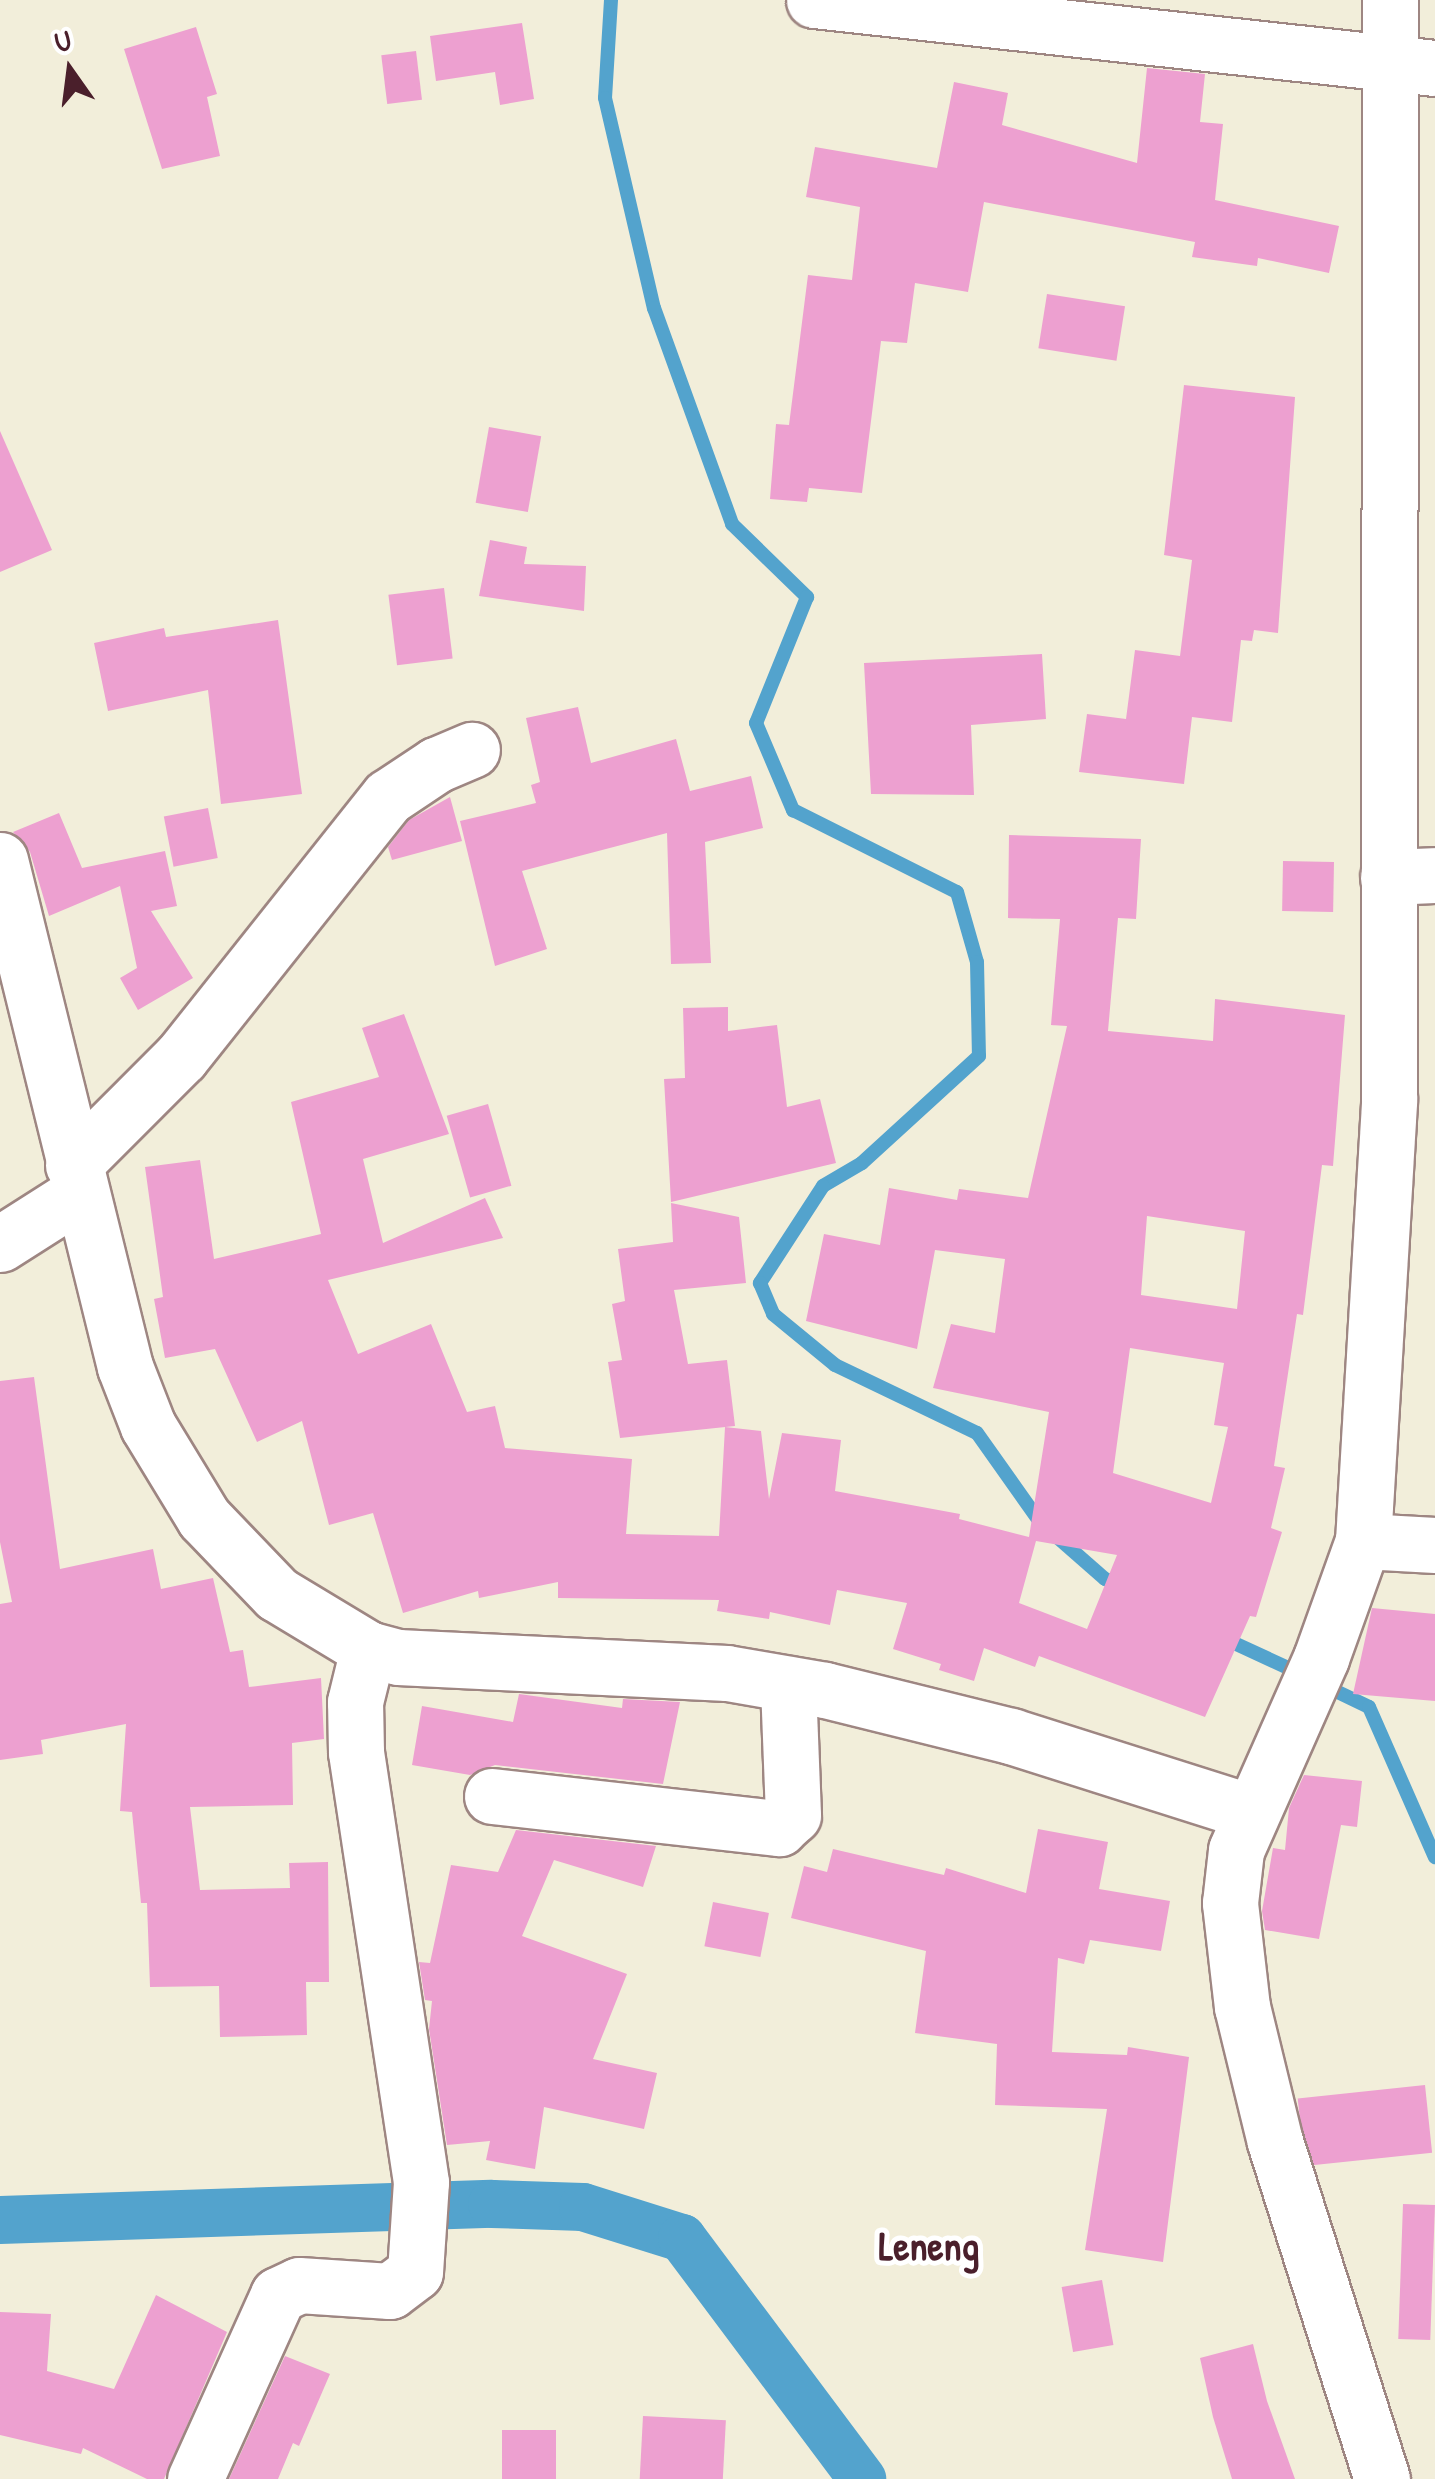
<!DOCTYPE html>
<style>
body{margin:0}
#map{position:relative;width:1435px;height:2479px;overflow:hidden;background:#f2eeda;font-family:"Patrick Hand",sans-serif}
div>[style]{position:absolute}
.stream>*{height:14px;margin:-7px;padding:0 7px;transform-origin:7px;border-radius:7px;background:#53a3cd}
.canal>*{height:48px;margin:-24px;padding:0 24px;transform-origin:24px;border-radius:24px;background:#53a3cd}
.building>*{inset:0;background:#eda0d0;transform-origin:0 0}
.roads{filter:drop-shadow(2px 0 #9e8682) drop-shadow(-2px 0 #9e8682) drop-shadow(0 2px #9e8682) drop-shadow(0 -2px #9e8682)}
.minor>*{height:55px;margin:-27.5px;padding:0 27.5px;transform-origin:27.5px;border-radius:27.5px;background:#fff}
span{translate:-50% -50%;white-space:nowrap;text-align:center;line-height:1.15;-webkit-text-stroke:10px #fff;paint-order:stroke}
.quarter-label{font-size:40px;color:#4a1f2b;font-weight:700}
.north{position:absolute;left:20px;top:20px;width:100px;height:100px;-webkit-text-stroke:8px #fff;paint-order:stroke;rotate:346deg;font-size:28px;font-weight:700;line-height:40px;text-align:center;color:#4a1f2b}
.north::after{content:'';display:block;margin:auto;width:35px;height:45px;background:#4a1f2b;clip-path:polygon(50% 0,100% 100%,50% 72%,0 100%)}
</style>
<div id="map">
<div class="stream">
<div style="left:611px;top:0;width:98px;rotate:93.5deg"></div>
<div style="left:605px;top:98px;width:216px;rotate:76.9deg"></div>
<div style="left:654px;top:308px;width:230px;rotate:70.1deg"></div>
<div style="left:732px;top:524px;width:105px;rotate:44.2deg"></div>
<div style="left:807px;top:597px;width:136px;rotate:112deg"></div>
<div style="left:756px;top:723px;width:95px;rotate:67deg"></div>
<div style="left:793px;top:810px;width:183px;rotate:26.6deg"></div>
<div style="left:957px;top:892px;width:73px;rotate:74.1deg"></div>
<div style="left:977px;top:962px;width:94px;rotate:88.8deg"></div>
<div style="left:979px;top:1056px;width:159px;rotate:137.6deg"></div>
<div style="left:862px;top:1163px;width:45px;rotate:149.5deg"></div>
<div style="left:823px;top:1186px;width:116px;rotate:123deg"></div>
<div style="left:760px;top:1283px;width:34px;rotate:67deg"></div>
<div style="left:773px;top:1314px;width:80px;rotate:39.4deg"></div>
<div style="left:835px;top:1365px;width:157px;rotate:25.6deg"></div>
<div style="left:977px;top:1433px;width:109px;rotate:54.7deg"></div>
<div style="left:1040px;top:1522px;width:86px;rotate:41.2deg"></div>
<div style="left:1105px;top:1579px;width:19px;rotate:21deg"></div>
<div style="left:1221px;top:1637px;width:88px;rotate:24.8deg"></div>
<div style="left:1321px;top:1684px;width:53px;rotate:25.6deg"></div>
<div style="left:1369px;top:1707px;width:164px;rotate:66.3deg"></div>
</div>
<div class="canal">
<div style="left:0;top:2220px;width:492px;rotate:-1.9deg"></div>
<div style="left:492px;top:2204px;width:91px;rotate:1.9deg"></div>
<div style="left:583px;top:2207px;width:104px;rotate:17.4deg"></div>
<div style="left:682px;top:2238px;width:301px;rotate:53.2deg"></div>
</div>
<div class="building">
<div style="clip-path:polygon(522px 23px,534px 99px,500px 105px,495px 72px,436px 81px,430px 36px)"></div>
<div style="clip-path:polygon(196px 27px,217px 94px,207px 97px,220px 156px,162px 169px,124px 49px)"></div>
<div style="left:416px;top:51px;width:49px;height:35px;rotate:83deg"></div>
<div style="clip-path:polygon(1147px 68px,1205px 74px,1200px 122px,1223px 124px,1215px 200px,1339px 226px,1329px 273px,1258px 258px,1257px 266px,1192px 257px,1195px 242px,984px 202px,968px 292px,915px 283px,907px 343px,881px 341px,862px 493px,809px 488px,807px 502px,770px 499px,776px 424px,789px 425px,808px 275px,852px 280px,860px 207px,806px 197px,815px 147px,937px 168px,954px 82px,1008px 93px,1002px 125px,1137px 163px)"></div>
<div style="left:1047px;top:294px;width:79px;height:55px;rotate:9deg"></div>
<div style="clip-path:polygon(1184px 385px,1295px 397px,1278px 633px,1254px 630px,1252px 641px,1241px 640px,1232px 722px,1192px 717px,1184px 784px,1079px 772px,1087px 714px,1126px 719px,1135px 650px,1180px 656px,1192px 560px,1164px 555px)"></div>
<div style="left:489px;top:427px;width:53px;height:77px;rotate:10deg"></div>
<div style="clip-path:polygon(0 431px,52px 550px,0 572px)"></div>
<div style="clip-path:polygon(490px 540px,527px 547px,524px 564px,586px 566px,584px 611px,479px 596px)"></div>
<div style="left:444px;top:588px;width:71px;height:56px;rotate:83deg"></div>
<div style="clip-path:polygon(278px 620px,302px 794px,221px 804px,208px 690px,108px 711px,94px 643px,164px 628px,166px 637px)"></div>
<div style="clip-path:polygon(1042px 654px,1046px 719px,971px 725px,974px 795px,871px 794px,864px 663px)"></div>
<div style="clip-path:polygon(578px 707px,591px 763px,676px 739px,690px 791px,751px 776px,763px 828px,705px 842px,711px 963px,671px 964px,667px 833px,522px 871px,547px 949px,495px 966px,460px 821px,536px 803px,531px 785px,540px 782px,526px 718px)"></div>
<div style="clip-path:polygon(450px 797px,462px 841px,392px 860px,388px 847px,409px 820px)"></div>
<div style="left:208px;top:808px;width:51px;height:45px;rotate:79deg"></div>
<div style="clip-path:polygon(59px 813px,82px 868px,165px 851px,177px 906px,151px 911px,193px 978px,138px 1010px,120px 978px,137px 968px,120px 886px,49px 916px,30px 852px,13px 832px)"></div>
<div style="clip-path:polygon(evenodd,1009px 835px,1141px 839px,1136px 919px,1118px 918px,1108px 1031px,1213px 1041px,1215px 999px,1345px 1015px,1333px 1166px,1322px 1165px,1303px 1315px,1297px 1314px,1274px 1466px,1285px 1468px,1271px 1528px,1282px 1532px,1256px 1617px,1250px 1616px,1205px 1717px,1039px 1656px,1035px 1667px,984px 1648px,974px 1681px,939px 1670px,941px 1664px,893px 1649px,907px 1603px,837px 1590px,830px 1625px,770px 1612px,769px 1619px,717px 1611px,719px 1600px,558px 1598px,558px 1582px,479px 1598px,478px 1591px,403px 1613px,373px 1513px,329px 1525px,302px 1421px,257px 1442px,215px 1349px,165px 1358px,154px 1299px,163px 1297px,145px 1167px,200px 1160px,214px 1259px,321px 1234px,291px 1102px,379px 1077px,362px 1028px,404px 1014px,449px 1134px,363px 1159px,383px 1243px,485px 1198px,503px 1238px,328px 1280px,358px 1354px,431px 1324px,467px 1412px,495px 1406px,505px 1448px,632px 1459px,626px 1534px,719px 1536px,725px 1427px,761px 1431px,769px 1499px,782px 1433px,841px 1440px,835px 1491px,960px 1514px,959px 1519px,1029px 1537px,1049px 1412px,933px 1388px,951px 1324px,995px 1333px,1005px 1259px,935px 1250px,917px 1349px,806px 1321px,824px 1234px,880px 1245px,889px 1188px,957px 1200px,959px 1189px,1028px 1198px,1067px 1026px,1051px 1025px,1060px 919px,1008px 918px,1009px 835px,1147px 1216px,1245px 1231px,1237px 1309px,1141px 1295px,1147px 1216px,1009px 835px,1130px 1348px,1224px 1363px,1214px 1425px,1228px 1427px,1211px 1503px,1113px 1473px,1130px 1348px,1009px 835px,1036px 1541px,1117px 1555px,1087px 1629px,1019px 1603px,1036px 1541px)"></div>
<div style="left:1283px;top:861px;width:51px;height:50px;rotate:1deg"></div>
<div style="clip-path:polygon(728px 1007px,728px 1031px,777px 1025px,787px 1107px,820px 1099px,836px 1163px,671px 1202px,664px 1079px,685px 1078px,683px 1008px)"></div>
<div style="left:488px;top:1104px;width:85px;height:43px;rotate:74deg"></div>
<div style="clip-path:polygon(671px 1203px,739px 1217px,746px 1283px,674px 1290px,688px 1364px,727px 1360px,735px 1426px,620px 1438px,608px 1362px,622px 1360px,612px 1304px,625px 1301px,618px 1249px,673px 1242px)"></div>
<div style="clip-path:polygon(34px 1377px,60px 1569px,153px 1549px,161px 1589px,213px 1578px,230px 1652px,243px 1650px,249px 1687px,321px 1678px,324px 1739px,292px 1743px,293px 1805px,190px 1807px,200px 1890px,290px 1888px,289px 1863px,328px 1862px,329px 1982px,306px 1982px,307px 2035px,220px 2037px,219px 1986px,150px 1987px,147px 1903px,141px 1903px,132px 1812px,120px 1811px,126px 1724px,41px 1740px,43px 1754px,0 1760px,0 1604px,12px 1602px,0 1542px,0 1381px)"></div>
<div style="clip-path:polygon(1372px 1608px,1435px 1614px,1435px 1701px,1353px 1694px)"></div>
<div style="clip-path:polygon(519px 1694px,622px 1708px,623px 1699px,680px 1702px,663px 1784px,495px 1765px,470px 1775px,412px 1765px,422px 1706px,513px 1722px)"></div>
<div style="clip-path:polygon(1304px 1775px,1362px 1781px,1357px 1827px,1341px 1825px,1319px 1939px,1265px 1930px,1262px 1911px,1273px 1848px,1285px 1850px,1289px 1808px)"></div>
<div style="clip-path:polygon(1038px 1829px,1108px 1842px,1099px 1889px,1170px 1901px,1161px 1951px,1090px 1940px,1084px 1964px,1058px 1958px,1052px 2052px,1127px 2055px,1128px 2047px,1189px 2057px,1163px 2262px,1085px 2250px,1107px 2109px,995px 2105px,997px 2044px,915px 2033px,926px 1951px,791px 1918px,804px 1866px,827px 1872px,833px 1849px,944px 1875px,946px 1868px,1026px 1893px)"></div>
<div style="clip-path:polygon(516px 1830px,656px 1846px,643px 1887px,554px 1860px,522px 1936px,627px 1974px,593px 2059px,657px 2073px,644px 2129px,544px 2107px,535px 2169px,486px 2160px,490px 2141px,447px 2145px,429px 2029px,432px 2001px,425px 2000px,419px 1962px,430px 1963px,451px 1865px,498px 1872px)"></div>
<div style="left:713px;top:1902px;width:57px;height:45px;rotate:11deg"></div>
<div style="left:1425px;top:2085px;width:68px;height:128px;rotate:84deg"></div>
<div style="left:1403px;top:2204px;width:32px;height:135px;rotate:2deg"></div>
<div style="left:1102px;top:2280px;width:66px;height:41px;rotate:80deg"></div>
<div style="clip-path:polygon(156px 2295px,227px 2332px,164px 2479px,147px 2479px,83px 2448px,81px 2454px,0 2435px,0 2312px,51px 2314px,47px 2371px,114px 2389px)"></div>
<div style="clip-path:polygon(1253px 2344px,1267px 2401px,1295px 2479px,1232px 2479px,1213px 2417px,1200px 2358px)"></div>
<div style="clip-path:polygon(285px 2356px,330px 2374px,299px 2446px,293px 2443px,278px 2479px,229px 2479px)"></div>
<div style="left:643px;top:2416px;width:83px;height:63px;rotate:3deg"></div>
<div style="left:502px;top:2430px;width:54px;height:49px"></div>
</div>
<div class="roads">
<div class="minor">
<div style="left:814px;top:0;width:625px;rotate:6.25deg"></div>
<div style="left:0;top:860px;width:522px;rotate:76.15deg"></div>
<div style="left:125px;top:1367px;width:63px;rotate:68.7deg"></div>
<div style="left:148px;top:1426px;width:108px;rotate:58.7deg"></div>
<div style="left:204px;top:1518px;width:105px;rotate:46.2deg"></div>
<div style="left:277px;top:1594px;width:106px;rotate:31.1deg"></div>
<div style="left:368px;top:1649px;width:31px;rotate:15deg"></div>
<div style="left:398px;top:1657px;width:329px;rotate:2.8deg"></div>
<div style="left:727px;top:1673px;width:99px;rotate:9.8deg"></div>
<div style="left:825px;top:1690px;width:192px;rotate:13.9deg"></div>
<div style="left:1011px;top:1736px;width:252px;rotate:17.6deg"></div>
<div style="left:1388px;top:877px;width:47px;rotate:-2.4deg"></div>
<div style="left:73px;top:1165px;width:153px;rotate:-45deg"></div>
<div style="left:181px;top:1057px;width:332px;rotate:-51.5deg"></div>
<div style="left:388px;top:797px;width:58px;rotate:-33.7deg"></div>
<div style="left:436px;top:765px;width:39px;rotate:-23deg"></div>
<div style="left:0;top:1244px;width:95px;rotate:-32.5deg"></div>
<div style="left:1363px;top:1541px;width:442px;rotate:-86.6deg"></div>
<div style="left:1389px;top:1100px;width:1100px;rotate:-89.95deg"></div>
<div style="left:492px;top:1796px;width:289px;rotate:6.4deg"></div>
<div style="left:779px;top:1828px;width:19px;rotate:-43deg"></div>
<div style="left:793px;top:1815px;width:131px;rotate:-92.2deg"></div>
<div style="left:195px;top:2479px;width:202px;rotate:-65.7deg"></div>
<div style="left:278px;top:2295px;width:23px;rotate:-25deg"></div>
<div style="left:299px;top:2285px;width:91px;rotate:3.8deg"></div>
<div style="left:390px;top:2291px;width:31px;rotate:-37deg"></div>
<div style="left:415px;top:2272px;width:90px;rotate:-86.2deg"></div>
<div style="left:421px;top:2182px;width:435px;rotate:-98.6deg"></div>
<div style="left:356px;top:1752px;width:50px;rotate:-91.1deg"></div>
<div style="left:355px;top:1702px;width:55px;rotate:-76.2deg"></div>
<div style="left:1382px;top:2479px;width:354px;rotate:-107.6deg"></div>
<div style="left:1275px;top:2142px;width:139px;rotate:-103.7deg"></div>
<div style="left:1242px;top:2007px;width:105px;rotate:-96.6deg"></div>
<div style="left:1230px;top:1903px;width:53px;rotate:-83.5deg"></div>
<div style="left:1236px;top:1850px;width:210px;rotate:-66.1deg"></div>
<div style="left:1321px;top:1658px;width:124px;rotate:-70.3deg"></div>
<div style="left:1363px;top:1541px;width:72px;rotate:3.2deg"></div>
</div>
</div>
<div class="quarter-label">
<span style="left:929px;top:2245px">Leneng</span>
</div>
<div class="north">U</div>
</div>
